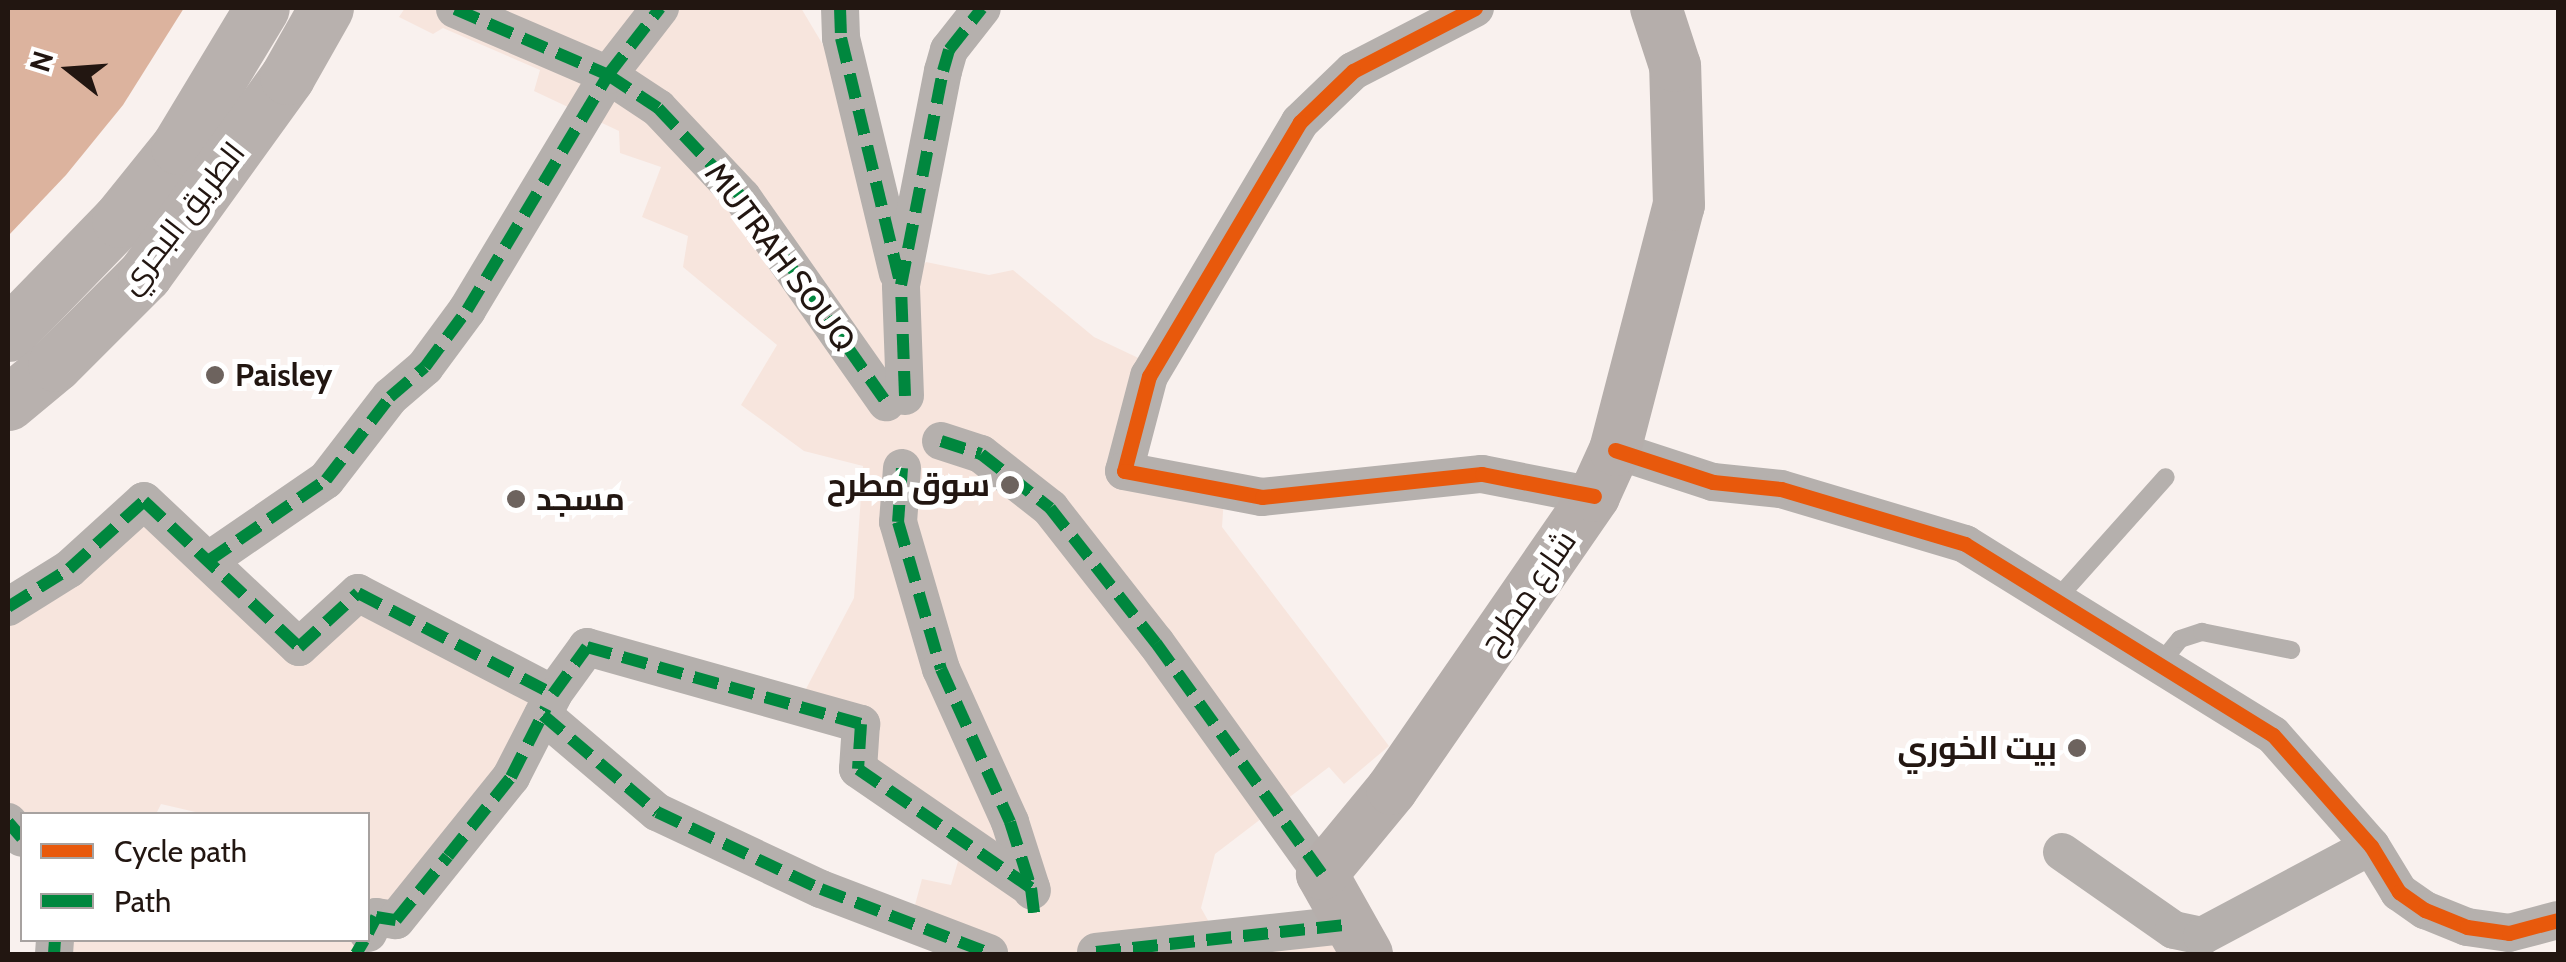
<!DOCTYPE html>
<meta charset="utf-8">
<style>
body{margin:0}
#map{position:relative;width:2566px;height:962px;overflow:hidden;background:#f9f1ee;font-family:Cabin,Cairo,sans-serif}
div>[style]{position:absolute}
.built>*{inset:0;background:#f7e5dd;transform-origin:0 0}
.water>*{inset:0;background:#dcb39e}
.lane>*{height:18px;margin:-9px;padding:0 9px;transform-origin:9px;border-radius:9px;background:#b5b0ad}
.street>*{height:38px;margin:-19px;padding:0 19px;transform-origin:19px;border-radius:19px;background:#b5b0ad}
.secondary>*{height:52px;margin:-26px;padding:0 26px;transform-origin:26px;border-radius:26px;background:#b5aeab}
.primary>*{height:55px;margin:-27.5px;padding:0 27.5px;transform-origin:27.5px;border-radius:27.5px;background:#b8b1ae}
.quiet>*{height:12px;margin-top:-6px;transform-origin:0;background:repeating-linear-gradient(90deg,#00873e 0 25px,transparent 0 37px)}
.cycleway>*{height:15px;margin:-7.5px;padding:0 7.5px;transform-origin:7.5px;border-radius:7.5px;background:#e8590c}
.dots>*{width:28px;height:28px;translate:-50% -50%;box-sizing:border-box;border:5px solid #fff;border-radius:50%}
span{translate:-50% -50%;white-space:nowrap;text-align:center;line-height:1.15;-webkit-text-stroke:10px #fff;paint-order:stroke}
.street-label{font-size:32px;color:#221611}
.poi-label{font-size:32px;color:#221611;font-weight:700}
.left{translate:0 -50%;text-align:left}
.right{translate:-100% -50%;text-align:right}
.frame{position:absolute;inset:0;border:10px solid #221611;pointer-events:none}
.legend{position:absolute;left:20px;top:812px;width:350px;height:130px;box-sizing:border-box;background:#fff;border:2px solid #a7a2a0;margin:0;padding:12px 18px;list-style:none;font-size:30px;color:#221611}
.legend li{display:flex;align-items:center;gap:20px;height:50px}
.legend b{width:50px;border:2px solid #a7a2a0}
.north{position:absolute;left:20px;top:20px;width:100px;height:100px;-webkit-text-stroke:8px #fff;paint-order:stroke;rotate:287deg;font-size:28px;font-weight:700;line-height:40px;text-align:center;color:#221611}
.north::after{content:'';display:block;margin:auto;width:35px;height:45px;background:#221611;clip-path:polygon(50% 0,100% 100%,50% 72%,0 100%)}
</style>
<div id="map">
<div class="built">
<div style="clip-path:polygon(405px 8px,801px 8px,838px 70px,901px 296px,926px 262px,989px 275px,1013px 270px,1094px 337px,1168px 372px,1130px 479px,1224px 497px,1222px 527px,1389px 746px,1344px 784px,1329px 767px,1215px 854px,1201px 908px,1214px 931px,1325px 920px,1347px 954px,994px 954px,912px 916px,922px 879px,951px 885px,962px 848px,850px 770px,843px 714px,798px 704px,854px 598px,863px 466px,804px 451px,741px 405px,777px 345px,683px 267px,688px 236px,642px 217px,661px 167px,620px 153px,619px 131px,534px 91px,540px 70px,443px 28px,433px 34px,399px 17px)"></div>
<div style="clip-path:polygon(144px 501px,298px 646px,358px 593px,522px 686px,543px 715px,368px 933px,368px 814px,204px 814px,161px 804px,156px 814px,22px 814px,8px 823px,8px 607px)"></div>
<div style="left:56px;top:940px;width:308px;height:14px"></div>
</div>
<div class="water">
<div style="clip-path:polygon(8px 8px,184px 8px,123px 105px,66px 175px,8px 236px)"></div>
</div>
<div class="lane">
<div style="left:2055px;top:601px;width:166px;rotate:-48.2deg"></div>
<div style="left:2159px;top:665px;width:33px;rotate:-51deg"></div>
<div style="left:2180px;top:639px;width:23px;rotate:-18deg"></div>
<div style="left:2202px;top:632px;width:91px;rotate:11.4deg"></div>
</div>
<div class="street">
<div style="left:840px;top:8px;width:30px;rotate:88deg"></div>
<div style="left:841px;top:38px;width:242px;rotate:76.4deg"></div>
<div style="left:1475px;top:8px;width:137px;rotate:152.7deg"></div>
<div style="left:1353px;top:71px;width:74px;rotate:136.1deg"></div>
<div style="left:1300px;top:122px;width:295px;rotate:120.7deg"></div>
<div style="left:1149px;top:376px;width:98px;rotate:104.7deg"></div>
<div style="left:1124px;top:471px;width:140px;rotate:10.7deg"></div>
<div style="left:1262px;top:497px;width:221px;rotate:-6deg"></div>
<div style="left:1482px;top:474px;width:114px;rotate:11.1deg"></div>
<div style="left:455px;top:9px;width:167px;rotate:23.3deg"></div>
<div style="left:608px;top:75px;width:60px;rotate:33.4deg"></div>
<div style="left:658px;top:108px;width:122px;rotate:46.7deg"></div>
<div style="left:742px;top:197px;width:251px;rotate:54.9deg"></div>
<div style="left:905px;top:396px;width:111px;rotate:-92.1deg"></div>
<div style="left:901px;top:285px;width:218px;rotate:-78.9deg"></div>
<div style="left:943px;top:71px;width:22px;rotate:-74deg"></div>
<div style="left:949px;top:50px;width:53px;rotate:-51.8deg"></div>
<div style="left:941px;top:441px;width:42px;rotate:18deg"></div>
<div style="left:981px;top:454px;width:88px;rotate:38deg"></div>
<div style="left:1050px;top:508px;width:172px;rotate:51.9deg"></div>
<div style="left:1156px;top:643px;width:284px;rotate:54.3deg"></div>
<div style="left:1615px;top:450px;width:103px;rotate:18.1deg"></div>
<div style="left:1713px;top:482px;width:68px;rotate:5.9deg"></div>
<div style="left:1781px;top:489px;width:192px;rotate:16.6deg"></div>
<div style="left:1965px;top:544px;width:362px;rotate:31.8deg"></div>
<div style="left:2273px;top:735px;width:148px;rotate:48.6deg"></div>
<div style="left:2371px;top:846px;width:54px;rotate:58.7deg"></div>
<div style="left:2399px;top:892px;width:32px;rotate:35deg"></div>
<div style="left:2425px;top:910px;width:45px;rotate:22deg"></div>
<div style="left:2467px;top:927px;width:42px;rotate:8.1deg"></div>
<div style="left:2509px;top:933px;width:51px;rotate:-14.9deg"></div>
<div style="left:902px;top:468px;width:54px;rotate:94.2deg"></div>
<div style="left:898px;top:522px;width:153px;rotate:73.7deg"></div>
<div style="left:941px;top:669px;width:168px;rotate:65.7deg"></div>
<div style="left:1010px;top:822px;width:72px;rotate:72.3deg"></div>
<div style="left:208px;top:561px;width:143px;rotate:-34.5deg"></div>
<div style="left:326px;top:480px;width:105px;rotate:-52.4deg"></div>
<div style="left:390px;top:397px;width:46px;rotate:-40.6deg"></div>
<div style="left:425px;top:367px;width:71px;rotate:-53.6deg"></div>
<div style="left:467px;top:310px;width:274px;rotate:-59deg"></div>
<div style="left:608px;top:75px;width:85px;rotate:-52.2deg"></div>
<div style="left:8px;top:607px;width:72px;rotate:-31.9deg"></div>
<div style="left:69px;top:569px;width:101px;rotate:-42.2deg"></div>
<div style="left:144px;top:501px;width:213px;rotate:43.3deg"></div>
<div style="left:299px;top:647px;width:80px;rotate:-42.5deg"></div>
<div style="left:358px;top:593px;width:220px;rotate:27.4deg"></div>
<div style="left:553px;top:694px;width:58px;rotate:-54.1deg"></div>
<div style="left:587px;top:647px;width:285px;rotate:15.7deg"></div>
<div style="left:861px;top:724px;width:45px;rotate:93.8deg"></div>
<div style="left:858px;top:769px;width:210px;rotate:34.5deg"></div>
<div style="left:543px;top:715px;width:150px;rotate:40.4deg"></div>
<div style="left:657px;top:812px;width:181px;rotate:25.2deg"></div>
<div style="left:821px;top:889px;width:180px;rotate:20.9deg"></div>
<div style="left:8px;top:822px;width:21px;rotate:49deg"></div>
<div style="left:2062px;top:852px;width:136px;rotate:34.9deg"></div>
<div style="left:2174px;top:930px;width:29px;rotate:12deg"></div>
<div style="left:2202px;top:936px;width:191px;rotate:-28deg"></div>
<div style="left:368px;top:933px;width:18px;rotate:-63deg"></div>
<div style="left:376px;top:917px;width:20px;rotate:9deg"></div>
<div style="left:396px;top:920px;width:184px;rotate:-51.2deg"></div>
<div style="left:511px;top:777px;width:90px;rotate:-62.9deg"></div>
<div style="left:1096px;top:952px;width:251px;rotate:-6.2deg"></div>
<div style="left:54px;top:954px;width:14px;rotate:-86deg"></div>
</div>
<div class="secondary">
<div style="left:1367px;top:954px;width:92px;rotate:-119.4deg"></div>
<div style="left:1322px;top:874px;width:110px;rotate:-50.5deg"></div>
<div style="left:1392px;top:789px;width:356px;rotate:-55.4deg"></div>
<div style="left:1594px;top:496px;width:51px;rotate:-65.5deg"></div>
<div style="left:1615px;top:450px;width:253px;rotate:-75.4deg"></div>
<div style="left:1679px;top:205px;width:139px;rotate:-91.6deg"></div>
<div style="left:1675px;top:66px;width:61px;rotate:-108.1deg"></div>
</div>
<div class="primary">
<div style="left:8px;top:334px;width:159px;rotate:-45.8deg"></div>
<div style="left:119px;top:220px;width:94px;rotate:-51.1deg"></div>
<div style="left:178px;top:147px;width:162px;rotate:-58.9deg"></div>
<div style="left:8px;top:403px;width:61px;rotate:-39.7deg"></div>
<div style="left:55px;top:364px;width:127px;rotate:-45deg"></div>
<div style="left:145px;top:274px;width:243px;rotate:-54.2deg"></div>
<div style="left:287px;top:77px;width:79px;rotate:-60.5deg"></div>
</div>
<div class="quiet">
<div style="left:840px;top:8px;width:30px;rotate:88deg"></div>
<div style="left:841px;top:38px;width:250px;rotate:76.4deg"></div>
<div style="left:455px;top:9px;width:167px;rotate:23.3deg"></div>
<div style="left:608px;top:75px;width:60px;rotate:33.4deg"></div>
<div style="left:658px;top:108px;width:122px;rotate:46.7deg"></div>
<div style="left:742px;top:197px;width:251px;rotate:54.9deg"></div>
<div style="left:905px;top:396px;width:111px;rotate:-92.1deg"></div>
<div style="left:901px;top:285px;width:218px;rotate:-78.9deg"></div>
<div style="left:943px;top:71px;width:22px;rotate:-74deg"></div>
<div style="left:949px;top:50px;width:53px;rotate:-51.8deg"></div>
<div style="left:941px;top:441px;width:42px;rotate:18deg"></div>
<div style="left:981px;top:454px;width:88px;rotate:38deg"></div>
<div style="left:1050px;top:508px;width:172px;rotate:51.9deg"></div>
<div style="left:1156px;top:643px;width:284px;rotate:54.3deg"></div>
<div style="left:902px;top:468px;width:54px;rotate:94.2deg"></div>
<div style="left:898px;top:522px;width:153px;rotate:73.7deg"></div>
<div style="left:941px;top:669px;width:168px;rotate:65.7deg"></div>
<div style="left:1010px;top:822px;width:69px;rotate:72.3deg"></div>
<div style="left:1031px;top:888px;width:25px;rotate:83deg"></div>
<div style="left:208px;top:561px;width:143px;rotate:-34.5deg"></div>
<div style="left:326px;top:480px;width:105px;rotate:-52.4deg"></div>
<div style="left:390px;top:397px;width:46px;rotate:-40.6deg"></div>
<div style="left:425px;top:367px;width:71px;rotate:-53.6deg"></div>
<div style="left:467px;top:310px;width:274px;rotate:-59deg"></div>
<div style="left:608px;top:75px;width:85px;rotate:-52.2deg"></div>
<div style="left:8px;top:607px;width:72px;rotate:-31.9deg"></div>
<div style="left:69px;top:569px;width:101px;rotate:-42.2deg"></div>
<div style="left:144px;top:501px;width:213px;rotate:43.3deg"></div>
<div style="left:299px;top:647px;width:80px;rotate:-42.5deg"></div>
<div style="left:358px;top:593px;width:220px;rotate:27.4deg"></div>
<div style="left:553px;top:694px;width:58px;rotate:-54.1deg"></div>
<div style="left:587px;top:647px;width:285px;rotate:15.7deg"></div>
<div style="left:861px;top:724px;width:45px;rotate:93.8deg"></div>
<div style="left:858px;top:769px;width:210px;rotate:34.5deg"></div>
<div style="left:543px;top:715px;width:150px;rotate:40.4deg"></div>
<div style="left:657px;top:812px;width:181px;rotate:25.2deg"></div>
<div style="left:821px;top:889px;width:180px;rotate:20.9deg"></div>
<div style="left:8px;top:822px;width:21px;rotate:49deg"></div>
<div style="left:368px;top:933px;width:18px;rotate:-63deg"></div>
<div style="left:376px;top:917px;width:20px;rotate:9deg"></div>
<div style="left:396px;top:920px;width:82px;rotate:-50.9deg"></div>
<div style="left:448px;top:856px;width:101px;rotate:-51.4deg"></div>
<div style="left:511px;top:777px;width:77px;rotate:-63.1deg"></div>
<div style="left:1096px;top:952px;width:251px;rotate:-6.2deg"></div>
<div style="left:54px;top:954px;width:14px;rotate:-86deg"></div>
<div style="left:356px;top:954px;width:16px;rotate:-60deg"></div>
</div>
<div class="cycleway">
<div style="left:1475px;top:8px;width:137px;rotate:152.7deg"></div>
<div style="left:1353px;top:71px;width:74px;rotate:136.1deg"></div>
<div style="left:1300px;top:122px;width:295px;rotate:120.7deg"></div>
<div style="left:1149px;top:376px;width:98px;rotate:104.7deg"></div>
<div style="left:1124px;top:471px;width:140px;rotate:10.7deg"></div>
<div style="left:1262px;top:497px;width:221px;rotate:-6deg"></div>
<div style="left:1482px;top:474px;width:114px;rotate:11.1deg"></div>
<div style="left:1615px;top:450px;width:103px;rotate:18.1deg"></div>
<div style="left:1713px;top:482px;width:68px;rotate:5.9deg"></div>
<div style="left:1781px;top:489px;width:192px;rotate:16.6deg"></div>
<div style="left:1965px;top:544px;width:362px;rotate:31.8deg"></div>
<div style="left:2273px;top:735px;width:148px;rotate:48.6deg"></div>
<div style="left:2371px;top:846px;width:54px;rotate:58.7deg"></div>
<div style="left:2399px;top:892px;width:32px;rotate:35deg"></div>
<div style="left:2425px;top:910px;width:45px;rotate:22deg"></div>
<div style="left:2467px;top:927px;width:42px;rotate:8.1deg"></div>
<div style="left:2509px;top:933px;width:51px;rotate:-14.9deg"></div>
</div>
<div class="dots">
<div style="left:215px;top:375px;background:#6d635e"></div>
<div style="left:1010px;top:485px;background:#6d635e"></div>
<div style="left:516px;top:499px;background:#6d635e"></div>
<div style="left:2077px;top:748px;background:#6d635e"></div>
</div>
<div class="street-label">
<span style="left:182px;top:218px;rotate:-52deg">الطريق البحري</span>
<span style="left:780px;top:257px;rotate:53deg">MUTRAH SOUQ</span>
<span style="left:1528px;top:592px;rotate:-55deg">شارع مطرح</span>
</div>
<div class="poi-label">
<span class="left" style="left:235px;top:375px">Paisley</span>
<span class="right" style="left:990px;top:485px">سوق مطرح</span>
<span class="left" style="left:536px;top:499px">مسجد</span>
<span class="right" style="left:2057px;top:748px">بيت الخوري</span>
</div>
<div class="frame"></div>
<ul class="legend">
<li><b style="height:12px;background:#e8590c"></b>Cycle path</li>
<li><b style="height:12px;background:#00873e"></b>Path</li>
</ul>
<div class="north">N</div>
</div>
